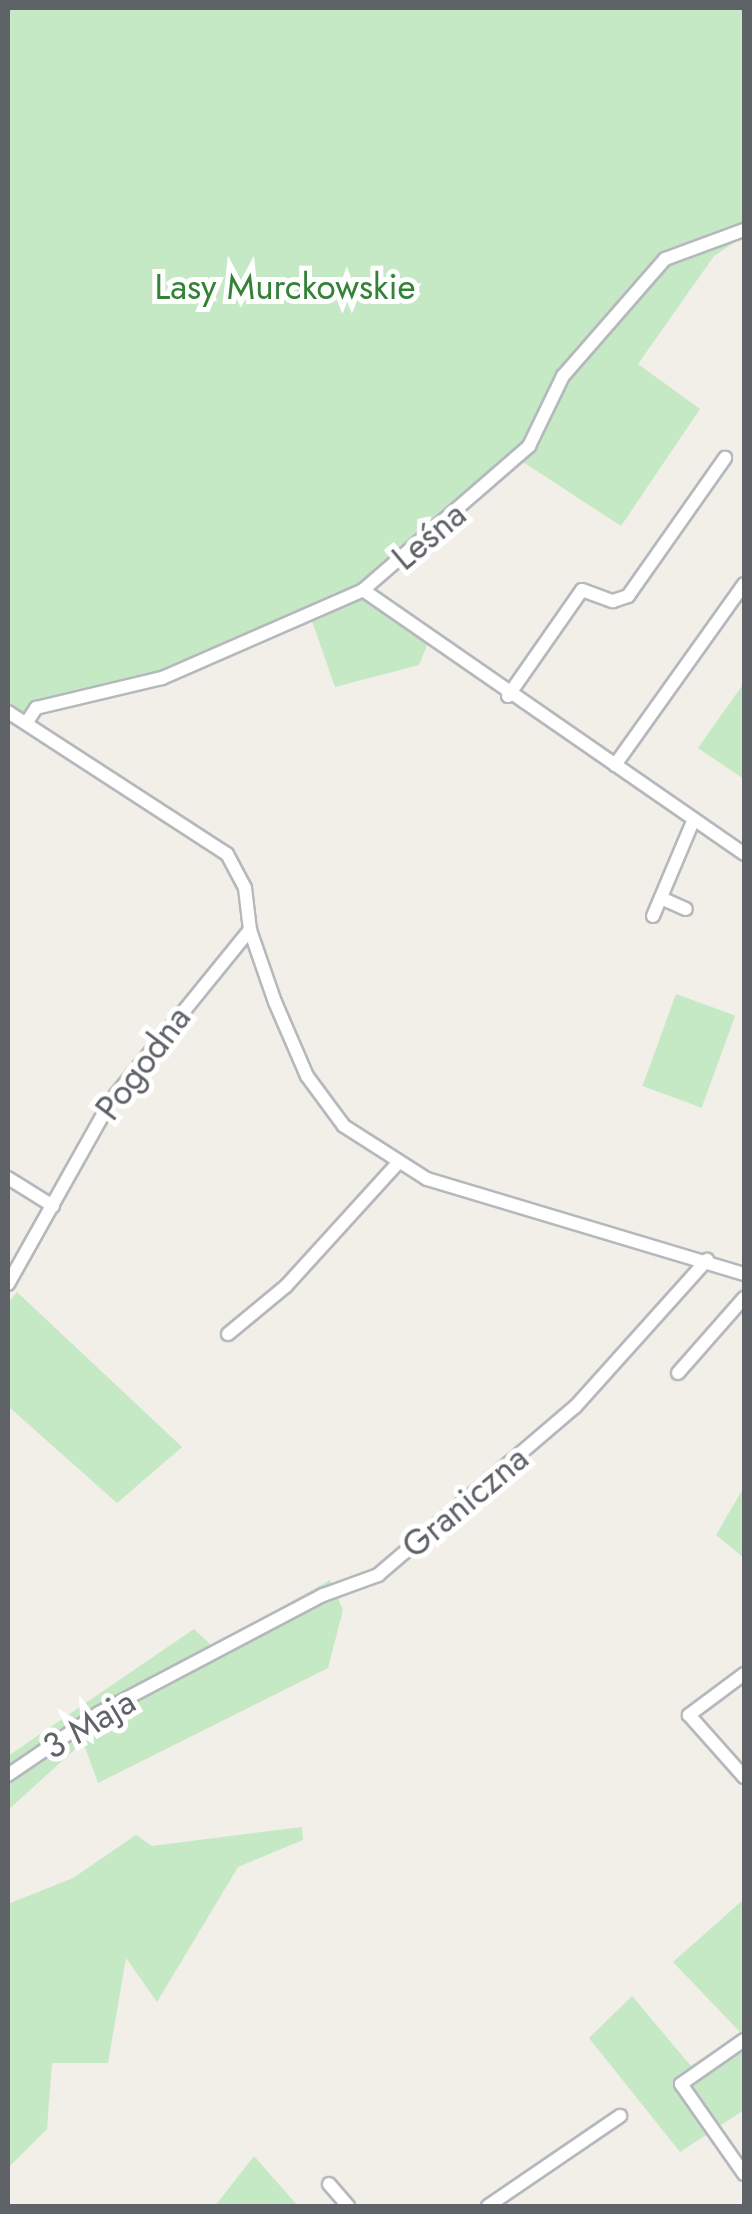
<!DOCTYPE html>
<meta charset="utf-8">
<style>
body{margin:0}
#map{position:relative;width:752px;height:2214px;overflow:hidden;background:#f1efe8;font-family:Jost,sans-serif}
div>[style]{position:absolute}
.green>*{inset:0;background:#c5e8c5;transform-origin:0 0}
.roads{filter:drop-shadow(2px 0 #b5b8bc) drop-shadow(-2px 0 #b5b8bc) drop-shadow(0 2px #b5b8bc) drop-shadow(0 -2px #b5b8bc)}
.minor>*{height:12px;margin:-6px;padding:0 6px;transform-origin:6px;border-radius:6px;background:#fff}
span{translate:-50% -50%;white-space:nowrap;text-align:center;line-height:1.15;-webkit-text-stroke:10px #fff;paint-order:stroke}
.park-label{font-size:35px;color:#348238}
.street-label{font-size:35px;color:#5f6368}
.frame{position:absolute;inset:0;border:10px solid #5f6368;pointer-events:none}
</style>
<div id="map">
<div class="green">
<div style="clip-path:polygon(8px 8px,744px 8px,744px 227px,660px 257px,568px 363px,527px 443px,360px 583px,141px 678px,18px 714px,8px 708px)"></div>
<div style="clip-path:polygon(744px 236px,714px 256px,638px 364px,700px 409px,621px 526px,520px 460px,567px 381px,662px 268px)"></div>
<div style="clip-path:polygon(366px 596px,428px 643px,419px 665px,335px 687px,311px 618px)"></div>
<div style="clip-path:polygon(744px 683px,744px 779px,698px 748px)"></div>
<div style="left:676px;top:994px;width:63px;height:98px;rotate:20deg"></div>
<div style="clip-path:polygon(17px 1292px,182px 1447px,117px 1503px,8px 1406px,8px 1303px)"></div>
<div style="clip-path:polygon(744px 1487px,744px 1558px,716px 1535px)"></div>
<div style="clip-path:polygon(330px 1580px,343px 1610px,328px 1668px,98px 1783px,83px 1742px,8px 1810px,8px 1756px,194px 1629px,212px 1646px)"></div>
<div style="clip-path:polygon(302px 1827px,303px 1840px,238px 1867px,157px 2002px,126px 1958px,108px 2063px,52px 2063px,47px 2129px,8px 2168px,8px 1904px,73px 1878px,136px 1835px,152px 1846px)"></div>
<div style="clip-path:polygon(744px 1899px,744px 2110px,680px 2152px,589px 2038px,632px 1996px,691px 2066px,741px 2033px,673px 1962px)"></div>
<div style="clip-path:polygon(254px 2156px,298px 2206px,215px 2206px)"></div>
</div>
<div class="roads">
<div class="minor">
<div style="left:363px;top:590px;width:464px;rotate:34.7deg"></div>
<div style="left:508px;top:696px;width:129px;rotate:-55.1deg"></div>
<div style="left:582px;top:590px;width:33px;rotate:20deg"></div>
<div style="left:613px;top:601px;width:16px;rotate:-18deg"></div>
<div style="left:628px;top:596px;width:169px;rotate:-54.9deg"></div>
<div style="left:8px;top:712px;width:261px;rotate:33deg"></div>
<div style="left:227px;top:854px;width:38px;rotate:62deg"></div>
<div style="left:245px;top:888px;width:42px;rotate:83.2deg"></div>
<div style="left:250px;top:930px;width:76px;rotate:70.9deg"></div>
<div style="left:275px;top:1002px;width:81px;rotate:66.6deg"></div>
<div style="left:307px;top:1076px;width:62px;rotate:53.5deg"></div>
<div style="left:344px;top:1126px;width:98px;rotate:32.6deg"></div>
<div style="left:427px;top:1179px;width:331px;rotate:16.7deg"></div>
<div style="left:27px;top:722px;width:17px;rotate:-57deg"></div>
<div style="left:36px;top:708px;width:130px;rotate:-13.4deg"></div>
<div style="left:162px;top:678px;width:219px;rotate:-23.6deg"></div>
<div style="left:363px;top:590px;width:220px;rotate:-40.9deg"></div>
<div style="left:529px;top:446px;width:78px;rotate:-64.1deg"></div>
<div style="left:563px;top:376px;width:155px;rotate:-48.9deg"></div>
<div style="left:665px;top:259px;width:84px;rotate:-20.2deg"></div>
<div style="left:615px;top:765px;width:222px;rotate:-54.5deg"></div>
<div style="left:661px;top:898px;width:27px;rotate:24deg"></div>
<div style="left:653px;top:916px;width:105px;rotate:-67.1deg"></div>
<div style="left:8px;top:1178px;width:53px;rotate:31.9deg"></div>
<div style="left:8px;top:1284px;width:209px;rotate:-60.7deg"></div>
<div style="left:110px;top:1102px;width:222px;rotate:-50.9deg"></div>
<div style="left:228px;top:1334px;width:75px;rotate:-39.6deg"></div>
<div style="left:286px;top:1286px;width:165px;rotate:-47.7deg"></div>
<div style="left:678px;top:1373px;width:100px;rotate:-48.7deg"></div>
<div style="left:744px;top:1674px;width:69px;rotate:143.3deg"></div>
<div style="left:689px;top:1715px;width:83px;rotate:48.4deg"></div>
<div style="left:8px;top:1775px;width:110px;rotate:-34.3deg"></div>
<div style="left:99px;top:1713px;width:253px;rotate:-27.8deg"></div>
<div style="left:323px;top:1595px;width:59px;rotate:-20deg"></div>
<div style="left:378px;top:1575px;width:259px;rotate:-40.5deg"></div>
<div style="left:575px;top:1407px;width:198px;rotate:-48.1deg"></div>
<div style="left:744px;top:2040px;width:77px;rotate:145.1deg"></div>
<div style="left:681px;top:2084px;width:110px;rotate:55deg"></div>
<div style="left:329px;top:2184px;width:29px;rotate:49deg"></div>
<div style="left:488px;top:2206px;width:160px;rotate:-34.3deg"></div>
</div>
</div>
<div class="park-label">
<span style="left:285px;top:287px">Lasy Murckowskie</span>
</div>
<div class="street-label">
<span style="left:429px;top:536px;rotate:-40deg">Leśna</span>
<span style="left:143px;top:1063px;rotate:-53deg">Pogodna</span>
<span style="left:465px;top:1502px;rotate:-40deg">Graniczna</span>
<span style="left:89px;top:1724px;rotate:-31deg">3 Maja</span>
</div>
<div class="frame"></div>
</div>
